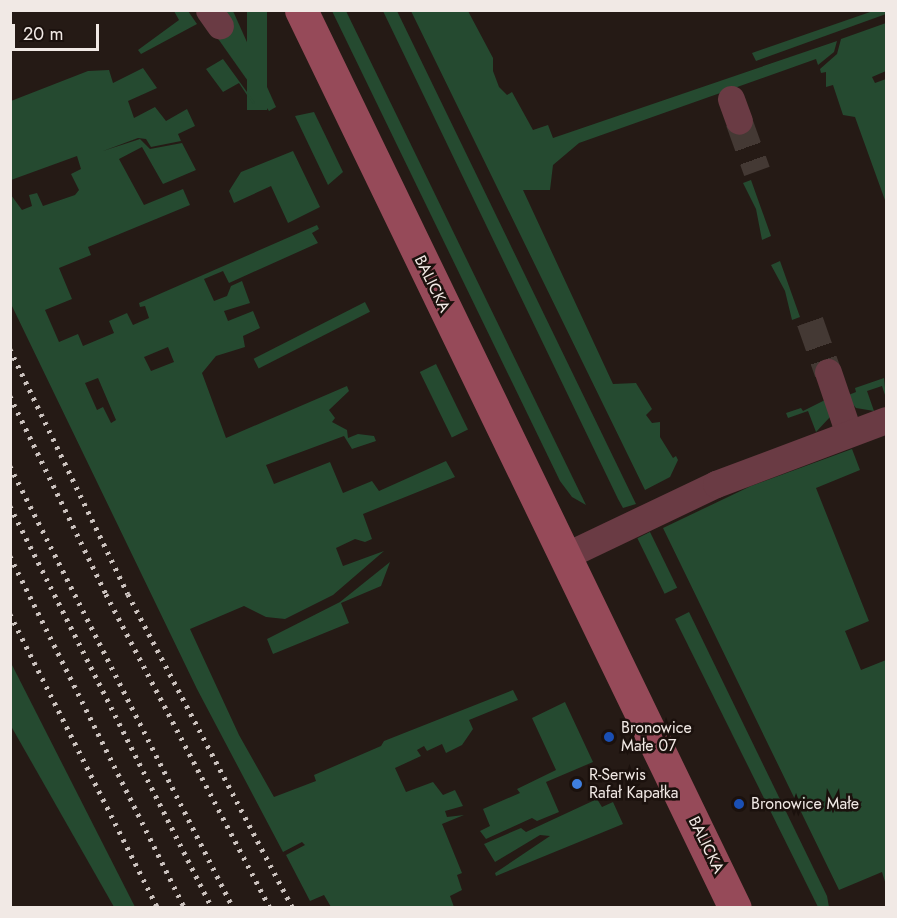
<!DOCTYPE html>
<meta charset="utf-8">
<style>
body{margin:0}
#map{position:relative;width:897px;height:918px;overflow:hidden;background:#251a15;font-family:Jost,sans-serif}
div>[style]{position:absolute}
.green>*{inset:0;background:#254a30;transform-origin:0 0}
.street-tunnel>*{height:27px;margin-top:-13.5px;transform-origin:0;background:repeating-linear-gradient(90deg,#443934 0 27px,transparent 0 41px)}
.street>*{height:27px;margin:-13.5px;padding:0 13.5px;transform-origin:13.5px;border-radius:13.5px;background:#6a3b44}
.secondary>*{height:33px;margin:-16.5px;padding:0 16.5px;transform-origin:16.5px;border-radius:16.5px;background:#964a59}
.rail>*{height:4.5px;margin-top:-2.25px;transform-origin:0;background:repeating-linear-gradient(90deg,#cbc2be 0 3px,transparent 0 9px)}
.dots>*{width:16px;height:16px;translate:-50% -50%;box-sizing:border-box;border:3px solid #1b110d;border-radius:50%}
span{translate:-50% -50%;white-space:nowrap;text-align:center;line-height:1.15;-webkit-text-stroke:5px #1b110d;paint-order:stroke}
.street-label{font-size:16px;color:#f1e9e5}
.poi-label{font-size:16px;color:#f1e9e5}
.left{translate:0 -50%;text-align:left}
.frame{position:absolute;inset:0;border:12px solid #f1e9e5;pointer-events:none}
.scale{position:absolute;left:12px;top:24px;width:87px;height:27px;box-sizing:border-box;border:3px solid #f1e9e5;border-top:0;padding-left:8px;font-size:18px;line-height:21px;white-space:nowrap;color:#f1e9e5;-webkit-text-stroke:4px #1b110d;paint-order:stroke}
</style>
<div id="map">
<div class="green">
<div style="clip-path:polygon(174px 11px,188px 11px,197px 24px,141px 54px,138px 50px,179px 20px)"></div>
<div style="clip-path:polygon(225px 11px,233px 11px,276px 107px,269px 111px,214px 33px)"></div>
<div style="left:247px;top:11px;width:20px;height:99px"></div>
<div style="clip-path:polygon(332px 11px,346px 11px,586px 505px,572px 497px,560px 481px)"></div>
<div style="clip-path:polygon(383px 11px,397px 11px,636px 504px,623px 508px,618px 499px)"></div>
<div style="clip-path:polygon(411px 11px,468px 11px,493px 58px,493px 71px,499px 87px,507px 95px,512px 92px,533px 130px,548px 125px,553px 138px,837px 41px,834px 52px,818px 65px,816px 59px,579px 143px,553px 165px,550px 190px,523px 190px,613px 384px,636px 383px,652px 409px,646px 415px,652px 423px,660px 422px,660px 437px,673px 458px,676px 456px,678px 460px,670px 477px,645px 490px)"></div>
<div style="clip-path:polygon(873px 11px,886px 11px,886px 14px,756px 61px,752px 53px)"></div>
<div style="clip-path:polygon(886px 23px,886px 71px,872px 77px,875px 83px,886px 79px,886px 203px,855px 117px,843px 115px,833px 85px,826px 87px,826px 72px,821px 73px,820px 69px,837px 54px,841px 39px)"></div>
<div style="clip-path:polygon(223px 59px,255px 103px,253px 104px,239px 83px,223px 92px,206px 69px)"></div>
<div style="clip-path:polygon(evenodd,143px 68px,157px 88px,128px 101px,134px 118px,155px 107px,166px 121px,187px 109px,195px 126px,178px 134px,181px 141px,151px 147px,146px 139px,138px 138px,103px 151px,140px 139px,150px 149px,182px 143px,196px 170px,163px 184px,142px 147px,119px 159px,144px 205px,183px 189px,190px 205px,88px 247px,91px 255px,59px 268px,72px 299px,45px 310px,59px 342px,78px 334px,83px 346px,114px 333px,109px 321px,127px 313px,133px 325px,149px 318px,145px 306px,140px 307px,139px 303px,317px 225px,319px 229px,312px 233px,318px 243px,229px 283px,223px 271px,204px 279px,214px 301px,227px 296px,231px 286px,242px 281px,250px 303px,224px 311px,228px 321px,253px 311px,260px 328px,243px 336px,245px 347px,216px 356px,202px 373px,226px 438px,347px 386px,349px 391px,329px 410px,335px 418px,332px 422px,347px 430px,348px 438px,358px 434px,374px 436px,376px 441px,352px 449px,344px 436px,266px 465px,274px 484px,330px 462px,343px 493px,372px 481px,379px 491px,446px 461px,455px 477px,363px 514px,372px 539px,365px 542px,355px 539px,336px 548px,343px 566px,384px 551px,333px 595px,285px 619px,266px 617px,244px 606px,190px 629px,239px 735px,274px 797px,316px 781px,314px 775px,381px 746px,384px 741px,513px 690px,518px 700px,469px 720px,473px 729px,462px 745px,446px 753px,442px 744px,427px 751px,424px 746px,417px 750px,421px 756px,395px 768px,406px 792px,433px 782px,443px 795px,455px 790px,463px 806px,445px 811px,447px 817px,464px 815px,442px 824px,462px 873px,457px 875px,462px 890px,450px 896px,454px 907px,331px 907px,324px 895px,310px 901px,286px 855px,305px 845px,302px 842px,283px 852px,197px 689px,11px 304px,11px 195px,22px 210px,32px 206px,29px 195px,37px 193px,43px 206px,75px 195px,79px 190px,71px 174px,81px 169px,77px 156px,11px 180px,11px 101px,88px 71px,109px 70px,113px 83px,143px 68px,168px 347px,174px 362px,151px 371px,144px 357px,168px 347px,143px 68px,98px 378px,116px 420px,111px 423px,103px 407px,97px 410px,85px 383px,98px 378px)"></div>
<div style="clip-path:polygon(314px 112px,343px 172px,328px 185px,295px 116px)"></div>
<div style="clip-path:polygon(293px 151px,320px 207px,288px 223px,271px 186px,234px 203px,229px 191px,241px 172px)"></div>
<div style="clip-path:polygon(751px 180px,771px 236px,762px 240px,756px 209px,743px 183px)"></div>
<div style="clip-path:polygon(780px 261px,800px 317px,792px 320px,785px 291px,771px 265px)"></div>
<div style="left:365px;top:302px;width:11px;height:125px;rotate:63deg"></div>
<div style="left:436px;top:364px;width:73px;height:18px;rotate:64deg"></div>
<div style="clip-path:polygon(884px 378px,886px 398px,882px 386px,867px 391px,874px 411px,856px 408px,846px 396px,856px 392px,855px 388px)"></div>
<div style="clip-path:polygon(829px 398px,830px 417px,816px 432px,808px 411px,788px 418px,786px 413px,801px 408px,803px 411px)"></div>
<div style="clip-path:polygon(852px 449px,860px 470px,816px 488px,869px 621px,845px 631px,861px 670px,886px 660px,886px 885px,882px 872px,839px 890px,663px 528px,751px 486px)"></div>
<div style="left:650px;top:532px;width:62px;height:14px;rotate:64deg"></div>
<div style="clip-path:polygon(390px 562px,381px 586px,341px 603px,349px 623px,273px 654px,267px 639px,340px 602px)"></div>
<div style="clip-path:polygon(689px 612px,827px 896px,829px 907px,818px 907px,675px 619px)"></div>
<div style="clip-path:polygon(11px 663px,135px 907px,114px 907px,11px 726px)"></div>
<div style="clip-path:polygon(565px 702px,593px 762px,546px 782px,559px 812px,537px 821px,532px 818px,486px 839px,480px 831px,490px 826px,483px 809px,520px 793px,517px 789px,556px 770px,532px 718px)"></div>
<div style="clip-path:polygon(597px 799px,602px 807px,613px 802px,623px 824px,496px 876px,495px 873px,550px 836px,540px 835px,495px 862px,484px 844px,521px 828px,526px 832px)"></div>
</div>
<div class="street-tunnel">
<div style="left:739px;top:121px;width:53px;rotate:70.2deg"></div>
<div style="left:810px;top:321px;width:54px;rotate:70.6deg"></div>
</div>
<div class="street">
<div style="left:209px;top:10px;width:19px;rotate:55deg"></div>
<div style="left:731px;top:99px;width:23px;rotate:70deg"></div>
<div style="left:828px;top:372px;width:65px;rotate:71.3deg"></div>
<div style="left:565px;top:556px;width:167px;rotate:-25.5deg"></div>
<div style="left:716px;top:484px;width:182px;rotate:-20.6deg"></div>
</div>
<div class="secondary">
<div style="left:301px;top:10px;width:997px;rotate:64.21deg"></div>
</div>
<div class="rail">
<div style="left:10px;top:349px;width:272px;rotate:64.3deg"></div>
<div style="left:128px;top:594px;width:355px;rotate:62.3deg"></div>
<div style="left:10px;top:396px;width:220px;rotate:64.1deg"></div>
<div style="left:106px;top:594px;width:354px;rotate:62.4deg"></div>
<div style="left:10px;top:466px;width:495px;rotate:63.2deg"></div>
<div style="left:10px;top:506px;width:450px;rotate:63.3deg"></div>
<div style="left:10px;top:556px;width:393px;rotate:63.6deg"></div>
<div style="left:10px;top:614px;width:329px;rotate:63.3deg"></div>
</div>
<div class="dots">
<div style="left:609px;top:737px;background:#1a4fb4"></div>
<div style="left:577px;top:784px;background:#3f7fe0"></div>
<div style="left:739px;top:804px;background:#1a4fb4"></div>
</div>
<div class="street-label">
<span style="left:432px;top:284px;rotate:64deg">BALICKA</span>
<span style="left:706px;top:845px;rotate:64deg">BALICKA</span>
</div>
<div class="poi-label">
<span class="left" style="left:621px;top:737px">Bronowice<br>Małe 07</span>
<span class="left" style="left:589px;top:784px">R-Serwis<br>Rafał Kapałka</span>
<span class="left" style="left:751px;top:804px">Bronowice Małe</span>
</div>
<div class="frame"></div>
<div class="scale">20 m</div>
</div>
